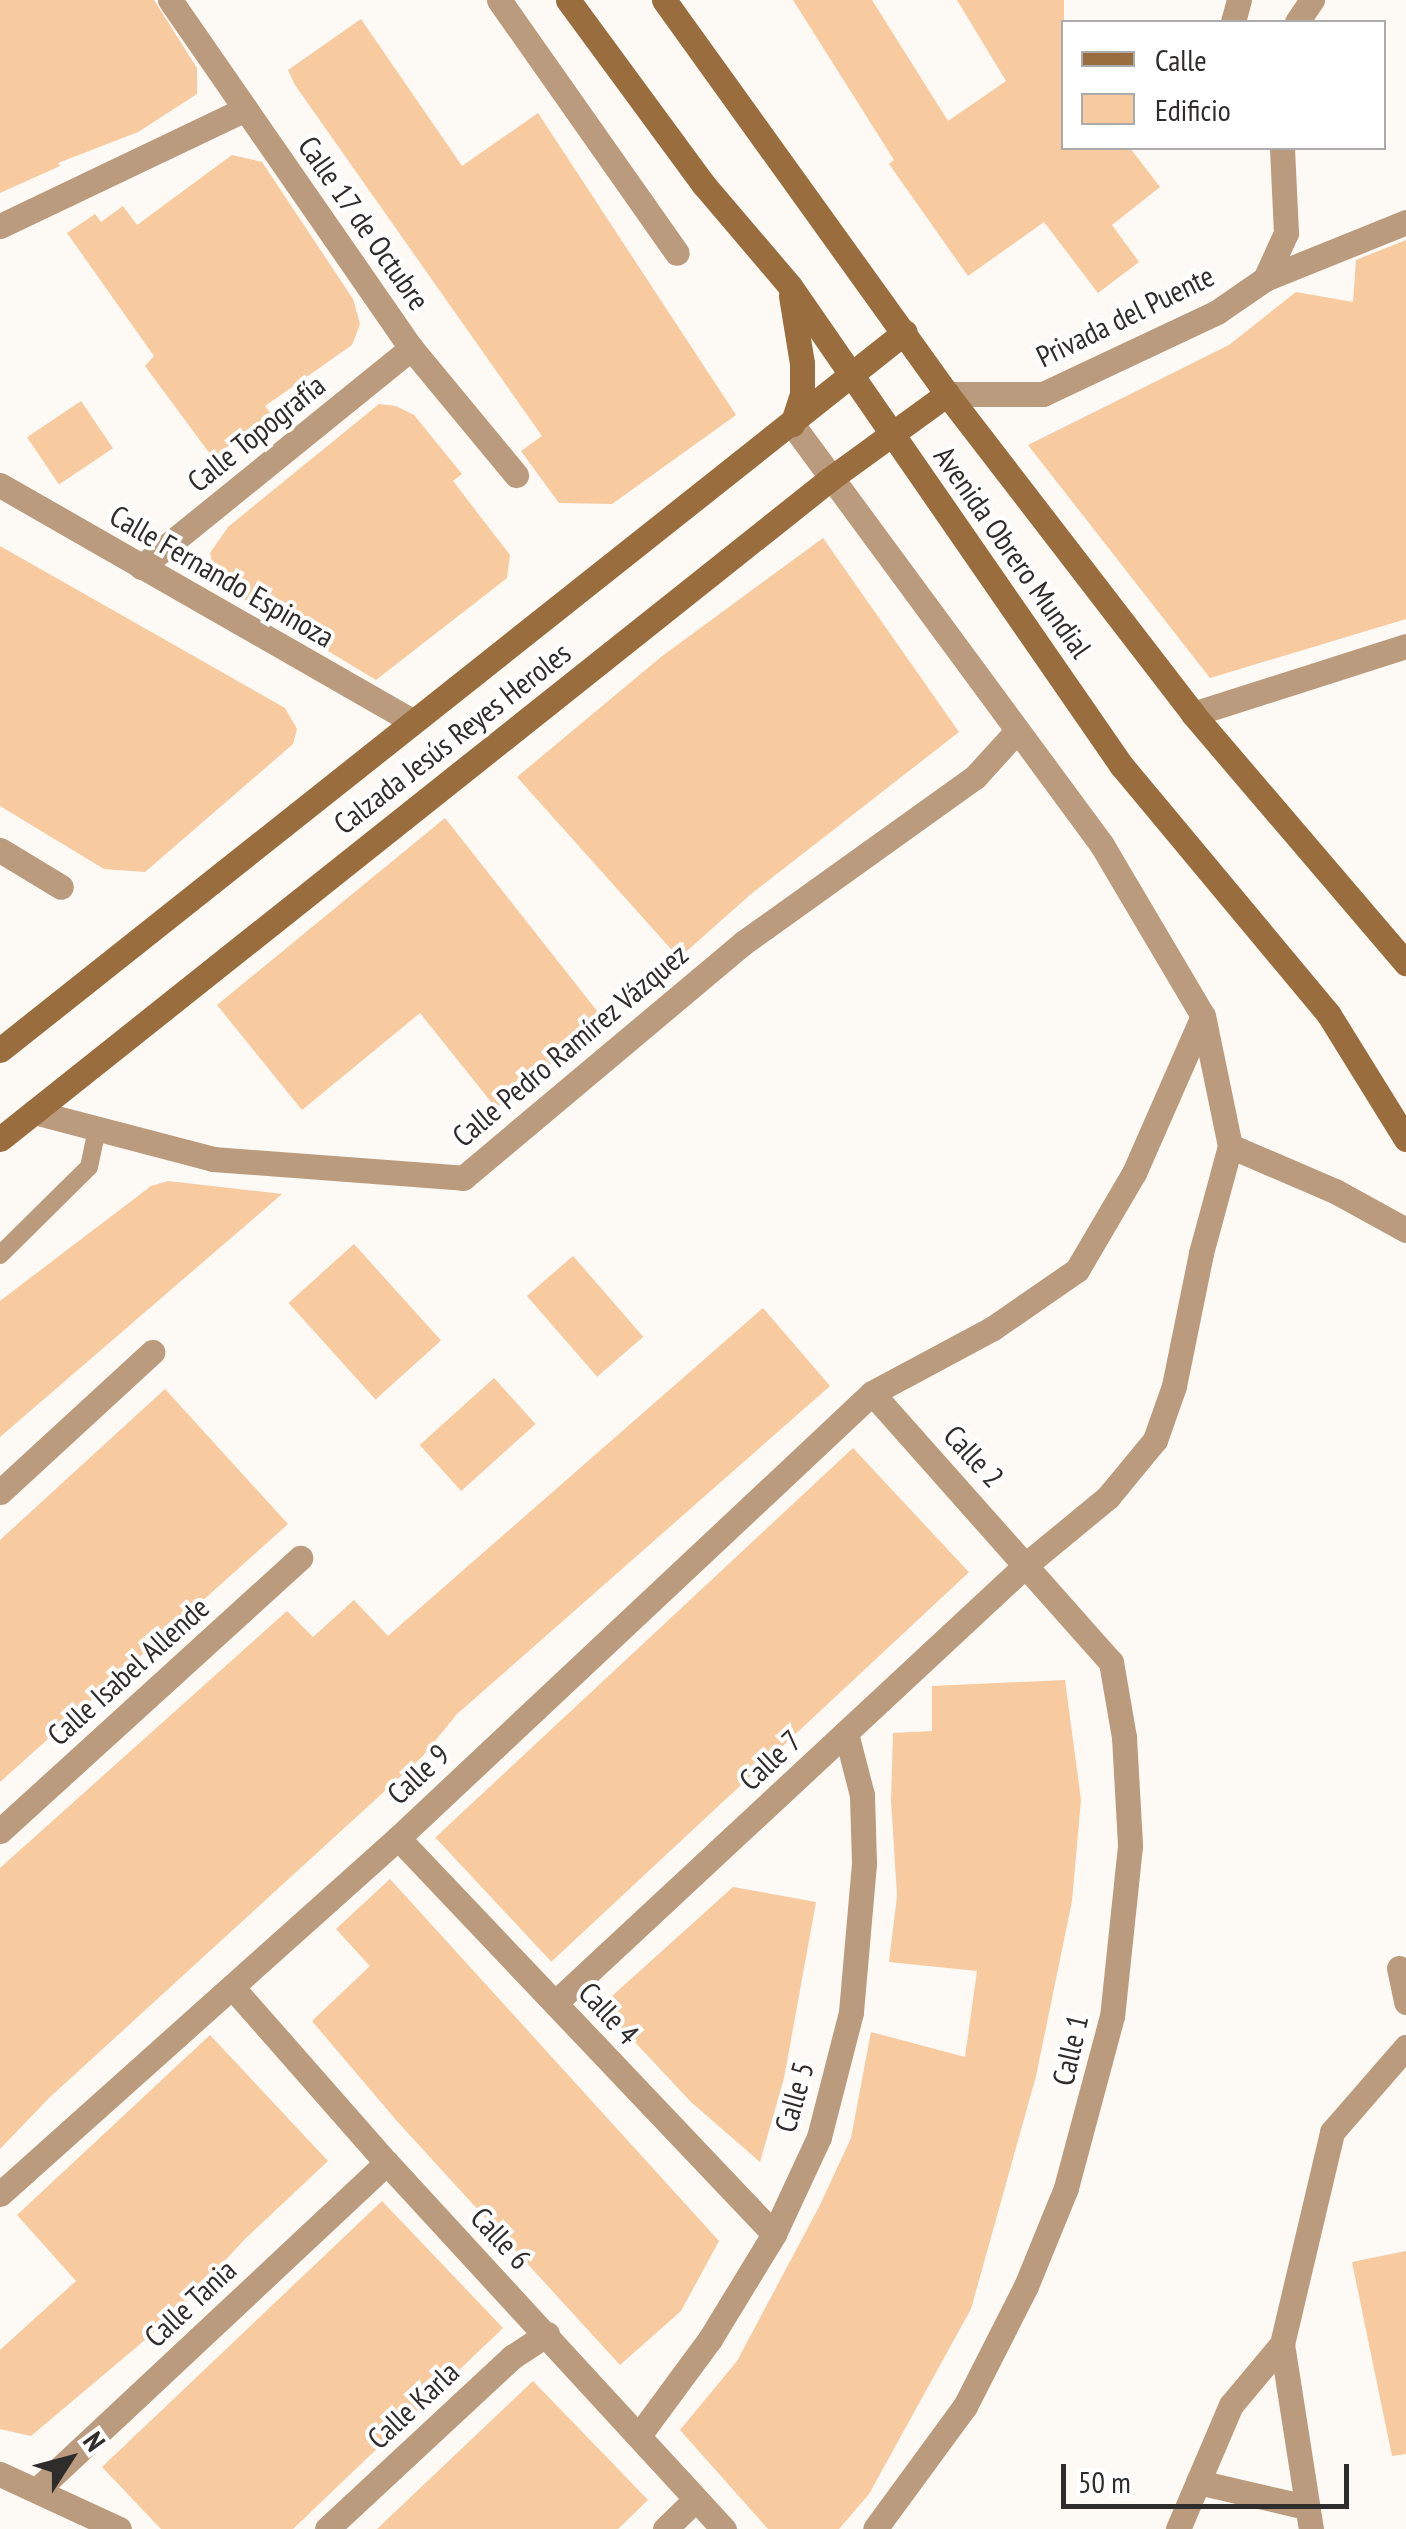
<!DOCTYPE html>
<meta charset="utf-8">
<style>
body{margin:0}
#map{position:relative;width:1406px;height:2529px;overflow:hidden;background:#fdf9f5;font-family:"PT Sans Narrow",sans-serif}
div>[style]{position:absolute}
.building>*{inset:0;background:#f7caa0;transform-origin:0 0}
.lane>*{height:18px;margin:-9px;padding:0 9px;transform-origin:9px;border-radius:9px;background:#ba9b7d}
.street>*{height:25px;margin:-12.5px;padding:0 12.5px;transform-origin:12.5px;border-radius:12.5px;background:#ba9b7d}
.secondary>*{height:25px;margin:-12.5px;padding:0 12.5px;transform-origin:12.5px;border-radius:12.5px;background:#9a6d3e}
span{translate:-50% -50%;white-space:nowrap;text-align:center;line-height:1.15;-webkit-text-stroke:8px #fff;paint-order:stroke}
.street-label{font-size:30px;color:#2f2d2c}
.legend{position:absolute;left:1061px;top:20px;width:325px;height:130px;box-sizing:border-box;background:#fff;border:2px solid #acabab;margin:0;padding:12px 18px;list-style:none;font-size:30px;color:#2f2d2c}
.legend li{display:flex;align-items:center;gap:20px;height:50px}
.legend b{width:50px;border:2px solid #acabab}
.north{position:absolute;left:20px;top:2409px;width:100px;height:100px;-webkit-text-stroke:8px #fff;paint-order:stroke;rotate:54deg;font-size:28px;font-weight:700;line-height:40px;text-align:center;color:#2f2d2c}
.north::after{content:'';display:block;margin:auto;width:35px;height:45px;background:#2f2d2c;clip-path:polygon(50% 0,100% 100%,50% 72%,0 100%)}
.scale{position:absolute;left:1061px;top:2464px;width:288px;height:45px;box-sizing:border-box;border:5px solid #2f2d2c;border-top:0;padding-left:12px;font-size:30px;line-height:35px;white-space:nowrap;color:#2f2d2c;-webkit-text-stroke:8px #fff;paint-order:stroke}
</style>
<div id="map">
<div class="building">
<div style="clip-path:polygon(0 0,154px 0,197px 68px,197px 94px,138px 132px,58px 163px,60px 166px,0 193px)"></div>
<div style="clip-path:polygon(793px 0,872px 0,948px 121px,1006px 81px,957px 0,1064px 0,1064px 148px,1130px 148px,1160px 187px,1112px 225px,1139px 262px,1098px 293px,1044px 222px,968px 276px,889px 164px,894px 160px)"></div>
<div style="clip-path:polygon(361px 19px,462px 166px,538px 113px,736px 415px,612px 504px,559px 503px,521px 451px,542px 436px,295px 85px,288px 70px)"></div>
<div style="clip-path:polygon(232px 155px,262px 162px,353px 299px,360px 324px,352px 345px,265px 406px,271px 414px,213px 458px,145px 366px,154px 356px,67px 233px,95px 214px,101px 222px,123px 206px,137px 225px)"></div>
<div style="clip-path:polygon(1406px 240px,1406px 619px,1210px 678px,1028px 445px,1229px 345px,1296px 292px,1353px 302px,1356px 260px)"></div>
<div style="left:81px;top:401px;width:57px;height:65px;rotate:56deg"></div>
<div style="clip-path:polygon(379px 404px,396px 406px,414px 415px,462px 474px,453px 481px,510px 555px,507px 578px,376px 680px,277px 620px,283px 616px,227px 592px,215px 573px,210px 553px,228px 527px)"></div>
<div style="clip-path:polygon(823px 538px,959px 732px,751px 894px,679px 958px,517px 777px,661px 657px)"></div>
<div style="clip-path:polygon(0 546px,285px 708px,297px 729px,293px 744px,145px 872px,104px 869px,0 806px)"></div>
<div style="clip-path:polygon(445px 818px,605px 1021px,496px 1108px,420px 1013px,302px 1110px,217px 1005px)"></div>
<div style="clip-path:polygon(168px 1181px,282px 1194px,0 1437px,0 1301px,151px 1186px)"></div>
<div style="left:354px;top:1244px;width:130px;height:88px;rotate:48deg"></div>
<div style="left:573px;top:1256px;width:107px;height:61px;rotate:49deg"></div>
<div style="clip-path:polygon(763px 1308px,830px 1386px,457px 1714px,422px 1757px,49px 2098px,0 2149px,0 1868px,287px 1611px,313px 1637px,354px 1600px,388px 1636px)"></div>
<div style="left:494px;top:1378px;width:62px;height:100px;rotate:48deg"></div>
<div style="clip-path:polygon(165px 1389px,288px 1524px,0 1782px,0 1540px)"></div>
<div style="left:853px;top:1448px;width:170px;height:571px;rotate:47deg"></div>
<div style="clip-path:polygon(1065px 1680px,1081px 1800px,1072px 1901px,1036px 2076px,971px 2309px,869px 2494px,839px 2529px,768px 2529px,680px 2430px,737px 2361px,820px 2205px,851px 2138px,871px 2032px,965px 2057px,977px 1971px,889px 1962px,897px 1896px,891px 1800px,893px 1733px,932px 1731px,932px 1686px)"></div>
<div style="clip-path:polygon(390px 1879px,719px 2241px,681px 2311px,620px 2365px,396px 2120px,312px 2021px,370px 1966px,336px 1929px)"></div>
<div style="clip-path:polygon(733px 1887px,816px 1902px,784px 2078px,760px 2162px,691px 2102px,601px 2006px)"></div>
<div style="clip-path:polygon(210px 2035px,328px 2161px,246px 2238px,171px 2318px,31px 2436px,0 2429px,0 2350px,76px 2281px,17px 2215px)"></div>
<div style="clip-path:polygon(382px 2201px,503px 2328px,293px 2529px,161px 2529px,102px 2467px)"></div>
<div style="clip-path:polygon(1406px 2251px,1406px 2454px,1392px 2456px,1352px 2262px)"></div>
<div style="clip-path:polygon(533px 2381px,648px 2500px,618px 2529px,377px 2529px)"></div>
</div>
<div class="lane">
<div style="left:0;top:1255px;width:125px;rotate:-44.7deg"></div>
<div style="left:89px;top:1167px;width:39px;rotate:-78deg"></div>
</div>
<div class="street">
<div style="left:170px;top:0;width:423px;rotate:55.3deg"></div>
<div style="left:411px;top:348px;width:165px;rotate:50.4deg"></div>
<div style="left:499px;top:0;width:309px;rotate:54.9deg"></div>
<div style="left:1233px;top:22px;width:23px;rotate:-75deg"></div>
<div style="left:1297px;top:22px;width:27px;rotate:-56deg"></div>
<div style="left:0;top:226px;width:272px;rotate:-25.5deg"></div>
<div style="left:1265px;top:279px;width:51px;rotate:-65.5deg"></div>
<div style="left:1286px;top:233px;width:85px;rotate:-92.7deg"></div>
<div style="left:947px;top:394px;width:96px"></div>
<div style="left:1043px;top:394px;width:192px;rotate:-25.2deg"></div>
<div style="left:1217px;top:312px;width:58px;rotate:-34.5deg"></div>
<div style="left:1265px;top:279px;width:152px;rotate:-22deg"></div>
<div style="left:0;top:485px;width:476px;rotate:29.8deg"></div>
<div style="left:141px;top:567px;width:348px;rotate:-39deg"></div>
<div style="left:1193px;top:714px;width:224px;rotate:-17.7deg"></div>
<div style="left:0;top:850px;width:71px;rotate:31.2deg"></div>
<div style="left:34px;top:1112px;width:185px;rotate:14.7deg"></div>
<div style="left:213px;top:1159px;width:251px;rotate:4.3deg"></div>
<div style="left:463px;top:1178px;width:366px;rotate:-40deg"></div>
<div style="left:743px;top:943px;width:285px;rotate:-35.6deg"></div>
<div style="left:975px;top:777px;width:61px;rotate:-47.7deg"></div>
<div style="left:1230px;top:1146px;width:114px;rotate:23.2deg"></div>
<div style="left:1335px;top:1191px;width:81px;rotate:28.8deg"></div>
<div style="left:872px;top:1393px;width:360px;rotate:48.4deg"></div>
<div style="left:1111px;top:1662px;width:76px;rotate:80.2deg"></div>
<div style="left:1124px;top:1737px;width:109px;rotate:86.8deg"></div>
<div style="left:1130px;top:1846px;width:171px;rotate:96deg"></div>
<div style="left:1112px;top:2016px;width:178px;rotate:105deg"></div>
<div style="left:1066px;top:2188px;width:106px;rotate:112.2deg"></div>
<div style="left:1026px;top:2286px;width:135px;rotate:116.9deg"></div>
<div style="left:965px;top:2406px;width:152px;rotate:126.2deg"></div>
<div style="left:0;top:1492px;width:207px;rotate:-42.6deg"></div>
<div style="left:0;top:1831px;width:406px;rotate:-42.3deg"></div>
<div style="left:398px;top:1838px;width:546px;rotate:46.48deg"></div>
<div style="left:1399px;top:1968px;width:35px;rotate:78deg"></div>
<div style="left:233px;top:1988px;width:233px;rotate:48.7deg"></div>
<div style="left:387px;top:2163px;width:498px;rotate:47.4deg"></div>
<div style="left:555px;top:2003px;width:646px;rotate:-42.93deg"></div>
<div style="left:1028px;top:1563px;width:104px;rotate:-39.5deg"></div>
<div style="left:1108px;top:1497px;width:74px;rotate:-50.5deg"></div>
<div style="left:1155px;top:1440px;width:57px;rotate:-70.6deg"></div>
<div style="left:1174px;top:1386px;width:136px;rotate:-78.5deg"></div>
<div style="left:1201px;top:1253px;width:111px;rotate:-74.8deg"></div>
<div style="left:1230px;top:1146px;width:133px;rotate:-101.7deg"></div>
<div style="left:1203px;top:1016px;width:199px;rotate:-120.6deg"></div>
<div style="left:1102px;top:845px;width:523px;rotate:-126.37deg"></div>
<div style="left:0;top:2194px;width:534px;rotate:-41.81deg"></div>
<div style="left:398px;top:1838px;width:650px;rotate:-43.19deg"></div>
<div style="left:872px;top:1393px;width:137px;rotate:-28.2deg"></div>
<div style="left:993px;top:1328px;width:102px;rotate:-34.6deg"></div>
<div style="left:1077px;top:1270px;width:113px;rotate:-59.6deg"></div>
<div style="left:1134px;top:1173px;width:171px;rotate:-66.3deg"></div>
<div style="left:1282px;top:2344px;width:187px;rotate:81.1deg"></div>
<div style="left:640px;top:2434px;width:118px;rotate:-53.6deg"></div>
<div style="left:710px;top:2339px;width:123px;rotate:-58.6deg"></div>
<div style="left:774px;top:2234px;width:107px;rotate:-65.1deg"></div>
<div style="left:819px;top:2137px;width:129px;rotate:-75.6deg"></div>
<div style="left:851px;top:2012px;width:150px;rotate:-85deg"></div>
<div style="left:864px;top:1863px;width:68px;rotate:-91.7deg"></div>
<div style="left:862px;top:1795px;width:64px;rotate:-104.5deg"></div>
<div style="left:0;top:2474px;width:131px;rotate:24.8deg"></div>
<div style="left:1198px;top:2482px;width:111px;rotate:13deg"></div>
<div style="left:37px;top:2490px;width:479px;rotate:-43.1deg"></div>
<div style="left:327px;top:2529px;width:253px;rotate:-42.9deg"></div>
<div style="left:512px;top:2357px;width:42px;rotate:-33.3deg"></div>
<div style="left:665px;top:2529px;width:43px;rotate:-44.1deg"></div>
<div style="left:1178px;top:2529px;width:135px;rotate:-66.9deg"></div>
<div style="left:1231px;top:2405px;width:80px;rotate:-50.1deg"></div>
<div style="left:1282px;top:2344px;width:218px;rotate:-76.7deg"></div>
<div style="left:1332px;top:2132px;width:113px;rotate:-49deg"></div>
</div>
<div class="secondary">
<div style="left:568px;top:0;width:230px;rotate:53.7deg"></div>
<div style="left:704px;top:185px;width:133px;rotate:49.6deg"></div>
<div style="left:790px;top:286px;width:582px;rotate:55.35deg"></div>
<div style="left:1121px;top:765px;width:325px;rotate:50.2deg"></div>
<div style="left:1329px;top:1015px;width:146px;rotate:58.2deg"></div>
<div style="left:664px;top:0;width:485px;rotate:54.3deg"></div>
<div style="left:947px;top:394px;width:404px;rotate:52.4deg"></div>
<div style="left:1193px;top:714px;width:328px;rotate:49.5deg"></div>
<div style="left:791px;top:296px;width:68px;rotate:80.7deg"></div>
<div style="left:802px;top:363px;width:31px;rotate:90deg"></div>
<div style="left:802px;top:394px;width:32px;rotate:108deg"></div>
<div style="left:0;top:1050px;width:1155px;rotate:-38.43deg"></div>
<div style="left:0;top:1139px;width:1060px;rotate:-38.49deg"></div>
<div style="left:830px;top:479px;width:145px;rotate:-36deg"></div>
</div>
<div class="street-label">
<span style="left:364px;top:223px;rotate:55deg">Calle 17 de Octubre</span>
<span style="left:1125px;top:316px;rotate:-26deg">Privada del Puente</span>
<span style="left:256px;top:433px;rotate:-39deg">Calle Topografía</span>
<span style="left:1013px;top:552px;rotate:55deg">Avenida Obrero Mundial</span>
<span style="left:222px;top:576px;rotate:30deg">Calle Fernando Espinoza</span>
<span style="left:452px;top:738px;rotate:-38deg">Calzada Jesús Reyes Heroles</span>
<span style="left:570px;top:1045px;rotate:-40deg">Calle Pedro Ramírez Vázquez</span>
<span style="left:974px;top:1456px;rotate:47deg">Calle 2</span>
<span style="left:128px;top:1671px;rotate:-42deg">Calle Isabel Allende</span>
<span style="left:770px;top:1760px;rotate:-43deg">Calle 7</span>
<span style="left:418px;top:1774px;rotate:-43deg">Calle 9</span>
<span style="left:609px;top:2013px;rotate:47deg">Calle 4</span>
<span style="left:1070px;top:2050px;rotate:-77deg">Calle 1</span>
<span style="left:794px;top:2097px;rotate:-74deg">Calle 5</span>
<span style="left:501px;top:2238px;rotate:47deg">Calle 6</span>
<span style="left:190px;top:2303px;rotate:-43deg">Calle Tania</span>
<span style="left:413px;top:2405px;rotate:-43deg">Calle Karla</span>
</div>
<ul class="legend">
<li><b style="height:12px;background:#9a6d3e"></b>Calle</li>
<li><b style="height:28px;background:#f7caa0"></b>Edificio</li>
</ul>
<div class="north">N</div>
<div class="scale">50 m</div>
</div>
